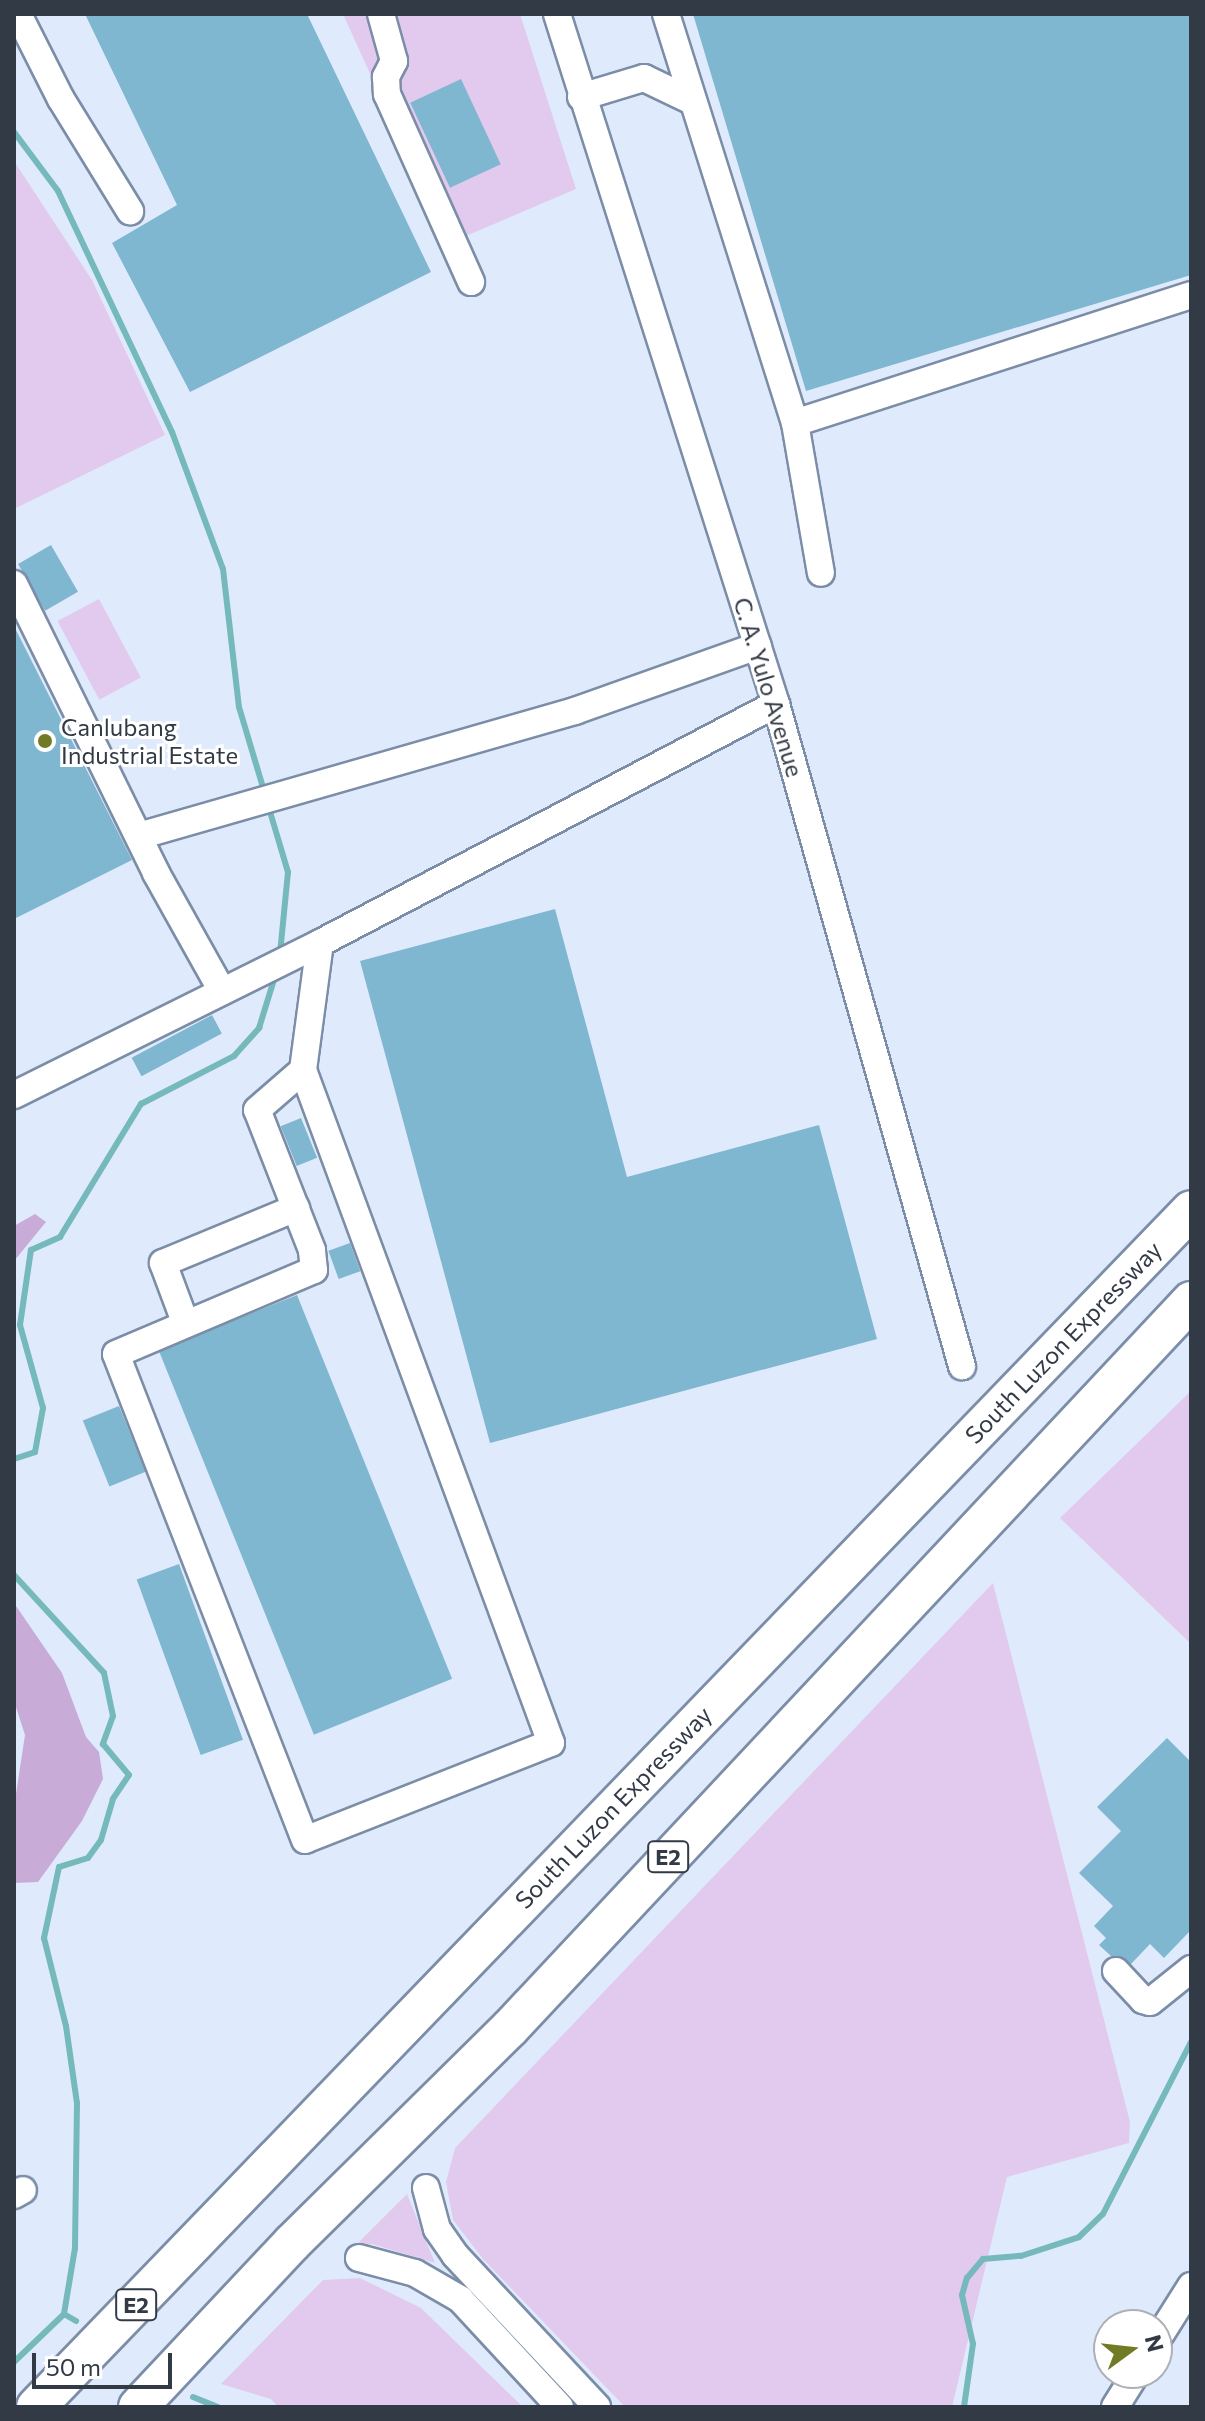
<!DOCTYPE html>
<style>
body{margin:0}
#map{position:relative;width:1205px;height:2421px;overflow:hidden;background:#dfebfc;font-family:Commissioner,sans-serif}
div>[style]{position:absolute}
.green>*{inset:0;background:#e2caef;transform-origin:0 0}
.forest>*{inset:0;background:#c8abd7}
.stream>*{height:6px;margin:-3px;padding:0 3px;transform-origin:3px;border-radius:3px;background:#75b9bd}
.building>*{inset:0;background:#7fb6d0;transform-origin:0 0}
.roads{filter:drop-shadow(2px 0 #7b8da7) drop-shadow(-2px 0 #7b8da7) drop-shadow(0 2px #7b8da7) drop-shadow(0 -2px #7b8da7)}
.minor>*{height:26px;margin:-13px;padding:0 13px;transform-origin:13px;border-radius:13px;background:#fff}
.highway>*{height:38px;margin:-19px;padding:0 19px;transform-origin:19px;border-radius:19px;background:#fff}
.dots>*{width:22px;height:22px;translate:-50% -50%;box-sizing:border-box;border:4px solid #fff;border-radius:50%}
span{translate:-50% -50%;white-space:nowrap;text-align:center;line-height:1.15;-webkit-text-stroke:6px #fff;paint-order:stroke}
.shield-label span{padding:2px 6px;background:#fff;border:2px solid;border-radius:6px;-webkit-text-stroke-width:0}
.shield-label{font-size:22px;color:#323a45;font-weight:700}
.street-label{font-size:24px;color:#323a45}
.poi-label{font-size:24px;color:#323a45}
.left{translate:0 -50%;text-align:left}
.frame{position:absolute;inset:0;border:16px solid #323a45;pointer-events:none}
.north{position:absolute;left:1093px;top:2309px;width:80px;height:80px;box-sizing:border-box;background:#fff;border:2px solid #adb0b5;border-radius:50%;rotate:75deg;font-size:22px;font-weight:700;line-height:32px;text-align:center;color:#323a45}
.north::after{content:'';display:block;margin:auto;width:28px;height:36px;background:#717b26;clip-path:polygon(50% 0,100% 100%,50% 72%,0 100%)}
.scale{position:absolute;left:32px;top:2353px;width:140px;height:36px;box-sizing:border-box;border:4px solid #323a45;border-top:0;padding-left:10px;font-size:24px;line-height:28px;white-space:nowrap;color:#323a45;-webkit-text-stroke:6px #fff;paint-order:stroke}
</style>
<div id="map">
<div class="green">
<div style="clip-path:polygon(343px 14px,520px 14px,576px 189px,447px 244px)"></div>
<div style="clip-path:polygon(14px 161px,92px 280px,165px 435px,14px 509px)"></div>
<div style="left:99px;top:599px;width:89px;height:47px;rotate:62deg"></div>
<div style="clip-path:polygon(1191px 1391px,1191px 1644px,1060px 1518px)"></div>
<div style="clip-path:polygon(993px 1583px,1130px 2122px,1129px 2143px,1007px 2177px,952px 2407px,625px 2407px,483px 2259px,453px 2220px,446px 2182px,455px 2148px)"></div>
<div style="clip-path:polygon(407px 2194px,435px 2263px,372px 2244px,353px 2248px)"></div>
<div style="clip-path:polygon(360px 2278px,421px 2308px,523px 2407px,278px 2407px,271px 2399px,221px 2384px,323px 2280px)"></div>
</div>
<div class="forest">
<div style="clip-path:polygon(35px 1214px,46px 1222px,14px 1261px,14px 1226px)"></div>
<div style="clip-path:polygon(14px 1603px,62px 1673px,86px 1737px,99px 1752px,103px 1779px,82px 1821px,38px 1882px,14px 1883px,14px 1807px,25px 1735px,14px 1701px)"></div>
</div>
<div class="stream">
<div style="left:14px;top:132px;width:74px;rotate:53.3deg"></div>
<div style="left:58px;top:191px;width:267px;rotate:64.7deg"></div>
<div style="left:172px;top:432px;width:146px;rotate:69.6deg"></div>
<div style="left:223px;top:569px;width:139px;rotate:83.4deg"></div>
<div style="left:239px;top:707px;width:91px;rotate:73.4deg"></div>
<div style="left:268px;top:805px;width:70px;rotate:73.4deg"></div>
<div style="left:288px;top:872px;width:82px;rotate:95.6deg"></div>
<div style="left:14px;top:1459px;width:22px;rotate:-18deg"></div>
<div style="left:35px;top:1452px;width:45px;rotate:-79.7deg"></div>
<div style="left:43px;top:1408px;width:86px;rotate:-105.5deg"></div>
<div style="left:20px;top:1325px;width:76px;rotate:-81.7deg"></div>
<div style="left:31px;top:1250px;width:32px;rotate:-24deg"></div>
<div style="left:60px;top:1237px;width:156px;rotate:-58.7deg"></div>
<div style="left:141px;top:1104px;width:105px;rotate:-27.3deg"></div>
<div style="left:234px;top:1056px;width:38px;rotate:-48deg"></div>
<div style="left:259px;top:1028px;width:58px;rotate:-72.8deg"></div>
<div style="left:14px;top:1575px;width:133px;rotate:47.4deg"></div>
<div style="left:104px;top:1673px;width:44px;rotate:78.2deg"></div>
<div style="left:113px;top:1716px;width:30px;rotate:110deg"></div>
<div style="left:103px;top:1744px;width:40px;rotate:50deg"></div>
<div style="left:129px;top:1775px;width:29px;rotate:124deg"></div>
<div style="left:113px;top:1799px;width:43px;rotate:106.3deg"></div>
<div style="left:101px;top:1840px;width:22px;rotate:126deg"></div>
<div style="left:88px;top:1858px;width:30px;rotate:163deg"></div>
<div style="left:59px;top:1867px;width:73px;rotate:101.9deg"></div>
<div style="left:44px;top:1938px;width:91px;rotate:76deg"></div>
<div style="left:66px;top:2026px;width:78px;rotate:81.9deg"></div>
<div style="left:77px;top:2103px;width:145px;rotate:90.8deg"></div>
<div style="left:75px;top:2248px;width:67px;rotate:99.5deg"></div>
<div style="left:14px;top:2362px;width:69px;rotate:-43.8deg"></div>
<div style="left:64px;top:2314px;width:14px;rotate:30deg"></div>
<div style="left:193px;top:2397px;width:27px;rotate:22deg"></div>
<div style="left:964px;top:2407px;width:64px;rotate:-81.9deg"></div>
<div style="left:973px;top:2344px;width:50px;rotate:-102.7deg"></div>
<div style="left:962px;top:2295px;width:18px;rotate:-74deg"></div>
<div style="left:967px;top:2278px;width:25px;rotate:-50deg"></div>
<div style="left:983px;top:2259px;width:38px;rotate:-5deg"></div>
<div style="left:1021px;top:2256px;width:61px;rotate:-18.1deg"></div>
<div style="left:1079px;top:2237px;width:33px;rotate:-44deg"></div>
<div style="left:1103px;top:2214px;width:193px;rotate:-62.9deg"></div>
</div>
<div class="building">
<div style="clip-path:polygon(85px 14px,307px 14px,431px 272px,190px 392px,112px 243px,177px 205px)"></div>
<div style="clip-path:polygon(693px 14px,1191px 14px,1191px 275px,806px 391px)"></div>
<div style="left:461px;top:79px;width:94px;height:56px;rotate:65deg"></div>
<div style="left:51px;top:545px;width:54px;height:38px;rotate:60deg"></div>
<div style="clip-path:polygon(14px 626px,132px 860px,14px 919px)"></div>
<div style="clip-path:polygon(555px 909px,627px 1177px,819px 1125px,877px 1339px,490px 1443px,360px 961px)"></div>
<div style="left:212px;top:1015px;width:21px;height:91px;rotate:62deg"></div>
<div style="left:301px;top:1118px;width:43px;height:22px;rotate:68deg"></div>
<div style="left:350px;top:1243px;width:30px;height:23px;rotate:70deg"></div>
<div style="left:297px;top:1295px;width:414px;height:149px;rotate:68deg"></div>
<div style="left:119px;top:1406px;width:71px;height:39px;rotate:68deg"></div>
<div style="left:179px;top:1564px;width:187px;height:45px;rotate:70deg"></div>
<div style="clip-path:polygon(1167px 1738px,1191px 1762px,1191px 1930px,1164px 1958px,1150px 1944px,1131px 1964px,1111px 1956px,1099px 1945px,1106px 1938px,1094px 1926px,1113px 1906px,1079px 1873px,1121px 1831px,1097px 1807px)"></div>
</div>
<div class="roads">
<div class="minor">
<div style="left:18px;top:14px;width:95px;rotate:63.2deg"></div>
<div style="left:61px;top:99px;width:132px;rotate:58.4deg"></div>
<div style="left:381px;top:14px;width:49px;rotate:74.5deg"></div>
<div style="left:394px;top:61px;width:18px;rotate:117deg"></div>
<div style="left:386px;top:77px;width:17px;rotate:87deg"></div>
<div style="left:387px;top:94px;width:206px;rotate:65.9deg"></div>
<div style="left:557px;top:14px;width:724px;rotate:72.39deg"></div>
<div style="left:776px;top:704px;width:688px;rotate:74.31deg"></div>
<div style="left:666px;top:14px;width:429px;rotate:72.5deg"></div>
<div style="left:795px;top:423px;width:152px;rotate:80.2deg"></div>
<div style="left:581px;top:97px;width:66px;rotate:-16.8deg"></div>
<div style="left:644px;top:78px;width:51px;rotate:25.6deg"></div>
<div style="left:795px;top:423px;width:416px;rotate:-17.9deg"></div>
<div style="left:14px;top:584px;width:322px;rotate:63.8deg"></div>
<div style="left:156px;top:873px;width:135px;rotate:60.8deg"></div>
<div style="left:139px;top:836px;width:454px;rotate:-16deg"></div>
<div style="left:575px;top:711px;width:194px;rotate:-19.6deg"></div>
<div style="left:303px;top:1070px;width:717px;rotate:69.77deg"></div>
<div style="left:551px;top:1743px;width:264px;rotate:158.5deg"></div>
<div style="left:305px;top:1840px;width:521px;rotate:-111.25deg"></div>
<div style="left:116px;top:1354px;width:215px;rotate:-23deg"></div>
<div style="left:314px;top:1270px;width:20px;rotate:-96deg"></div>
<div style="left:312px;top:1250px;width:150px;rotate:-111.4deg"></div>
<div style="left:257px;top:1110px;width:61px;rotate:-41deg"></div>
<div style="left:303px;top:1070px;width:128px;rotate:-82.4deg"></div>
<div style="left:14px;top:1095px;width:342px;rotate:-26.4deg"></div>
<div style="left:320px;top:943px;width:515px;rotate:-27.66deg"></div>
<div style="left:185px;top:1322px;width:63px;rotate:-110.4deg"></div>
<div style="left:163px;top:1263px;width:144px;rotate:-22.5deg"></div>
<div style="left:1116px;top:1971px;width:40px;rotate:47deg"></div>
<div style="left:1143px;top:2000px;width:7px;rotate:16deg"></div>
<div style="left:1150px;top:2002px;width:53px;rotate:-38.8deg"></div>
<div style="left:426px;top:2188px;width:42px;rotate:75deg"></div>
<div style="left:437px;top:2229px;width:32px;rotate:55deg"></div>
<div style="left:455px;top:2255px;width:208px;rotate:46.9deg"></div>
<div style="left:14px;top:2195px;width:10px;rotate:-29deg"></div>
<div style="left:359px;top:2258px;width:58px;rotate:15deg"></div>
<div style="left:415px;top:2273px;width:52px;rotate:30deg"></div>
<div style="left:460px;top:2299px;width:147px;rotate:47.2deg"></div>
<div style="left:1157px;top:2340px;width:64px;rotate:-57.8deg"></div>
<div style="left:1115px;top:2407px;width:40px;rotate:-58deg"></div>
</div>
<div class="highway">
<div style="left:36px;top:2407px;width:1663px;rotate:-46.02deg"></div>
<div style="left:138px;top:2407px;width:225px;rotate:-46.8deg"></div>
<div style="left:292px;top:2243px;width:306px;rotate:-44.6deg"></div>
<div style="left:510px;top:2028px;width:996px;rotate:-46.87deg"></div>
</div>
</div>
<div class="dots">
<div style="left:45px;top:741px;background:#717b26"></div>
</div>
<div class="shield-label">
<span style="left:668px;top:1857px">E2</span>
<span style="left:136px;top:2305px">E2</span>
</div>
<div class="street-label">
<span style="left:769px;top:687px;rotate:73deg">C. A. Yulo Avenue</span>
<span style="left:1063px;top:1342px;rotate:-46deg">South Luzon Expressway</span>
<span style="left:613px;top:1807px;rotate:-46deg">South Luzon Expressway</span>
</div>
<div class="poi-label">
<span class="left" style="left:61px;top:741px">Canlubang<br>Industrial Estate</span>
</div>
<div class="frame"></div>
<div class="north">N</div>
<div class="scale">50 m</div>
</div>
